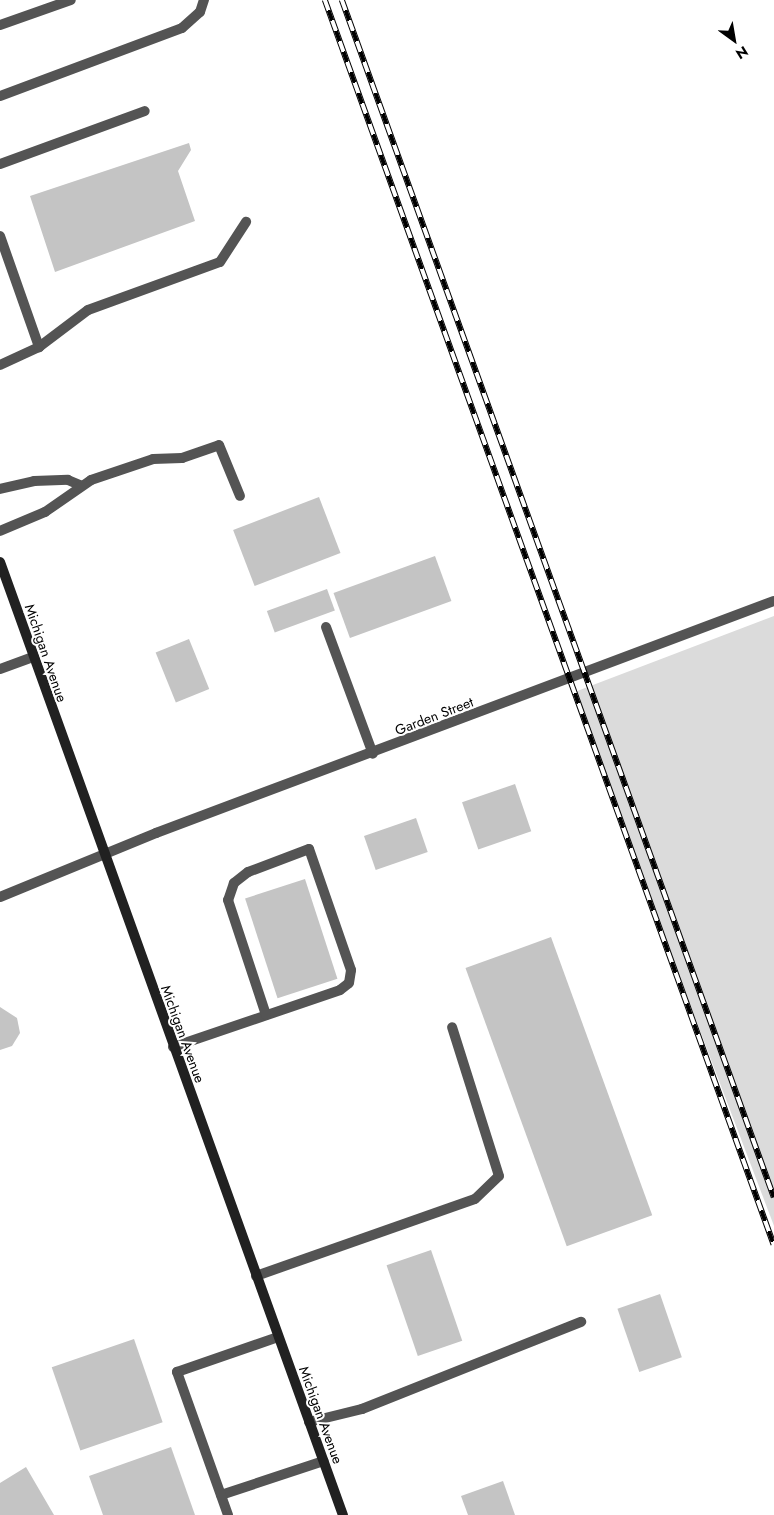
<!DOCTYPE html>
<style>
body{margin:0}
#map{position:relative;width:774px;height:1515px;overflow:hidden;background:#fff;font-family:Jost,sans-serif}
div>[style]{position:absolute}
.green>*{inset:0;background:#dbdbdb}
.building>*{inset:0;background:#c4c4c4;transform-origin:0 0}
.lane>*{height:10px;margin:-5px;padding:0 5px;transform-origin:5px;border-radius:5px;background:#545454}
.street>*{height:10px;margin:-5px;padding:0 5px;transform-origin:5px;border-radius:5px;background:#545454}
.secondary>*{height:10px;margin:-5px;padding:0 5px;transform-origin:5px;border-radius:5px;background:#212121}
.rail>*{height:5.5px;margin-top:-2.75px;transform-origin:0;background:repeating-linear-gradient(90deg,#fff 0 11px,#000 0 22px);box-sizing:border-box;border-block:1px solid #000}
span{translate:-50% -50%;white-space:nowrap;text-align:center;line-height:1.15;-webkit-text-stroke:4px #fff;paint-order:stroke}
.street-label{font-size:14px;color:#000}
.north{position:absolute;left:709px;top:15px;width:50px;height:50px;-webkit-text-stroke:4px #fff;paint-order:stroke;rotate:148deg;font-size:14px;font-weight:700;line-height:20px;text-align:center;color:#000}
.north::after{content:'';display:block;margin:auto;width:18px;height:22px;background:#000;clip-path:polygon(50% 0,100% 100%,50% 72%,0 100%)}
</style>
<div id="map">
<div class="green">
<div style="clip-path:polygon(774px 616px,774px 1226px,572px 693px)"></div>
</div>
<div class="building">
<div style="clip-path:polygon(189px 143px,191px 150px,178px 171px,195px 221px,55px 272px,30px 196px)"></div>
<div style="left:319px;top:497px;width:60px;height:92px;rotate:69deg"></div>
<div style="left:435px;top:556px;width:48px;height:108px;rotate:70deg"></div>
<div style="left:327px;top:589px;width:23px;height:64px;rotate:70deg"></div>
<div style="left:189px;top:639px;width:54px;height:36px;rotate:68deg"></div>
<div style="left:515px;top:784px;width:50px;height:56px;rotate:71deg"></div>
<div style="left:416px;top:818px;width:36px;height:55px;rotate:71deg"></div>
<div style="left:305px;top:879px;width:105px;height:63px;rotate:72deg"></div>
<div style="left:551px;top:937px;width:296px;height:91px;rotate:70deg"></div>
<div style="clip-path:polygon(0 1007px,17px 1018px,20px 1033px,12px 1046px,0 1050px)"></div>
<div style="left:431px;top:1250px;width:96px;height:47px;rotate:71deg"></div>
<div style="left:660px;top:1294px;width:67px;height:45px;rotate:71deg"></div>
<div style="left:134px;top:1339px;width:88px;height:87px;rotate:71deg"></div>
<div style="clip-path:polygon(171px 1447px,195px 1515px,103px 1515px,89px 1476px)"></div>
<div style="clip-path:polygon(26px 1467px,54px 1515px,0 1515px,0 1483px)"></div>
<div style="clip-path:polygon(503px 1481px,515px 1515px,468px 1515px,461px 1496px)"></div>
</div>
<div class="lane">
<div style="left:0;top:25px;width:75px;rotate:-19.4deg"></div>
<div style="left:0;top:96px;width:194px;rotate:-20.5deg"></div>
<div style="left:182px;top:28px;width:24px;rotate:-42deg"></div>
<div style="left:200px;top:12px;width:13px;rotate:-72deg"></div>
<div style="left:0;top:164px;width:154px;rotate:-20.1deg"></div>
<div style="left:0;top:236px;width:118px;rotate:70.6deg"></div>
<div style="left:39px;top:347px;width:43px;rotate:155.2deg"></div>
<div style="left:39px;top:347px;width:61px;rotate:-37.1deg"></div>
<div style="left:88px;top:310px;width:140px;rotate:-20deg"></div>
<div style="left:220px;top:262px;width:48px;rotate:-57deg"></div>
<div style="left:0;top:489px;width:35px;rotate:-13deg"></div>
<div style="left:34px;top:481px;width:34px;rotate:-2deg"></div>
<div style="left:68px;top:480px;width:13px;rotate:23deg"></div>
<div style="left:0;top:531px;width:49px;rotate:-22.9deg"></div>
<div style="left:45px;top:512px;width:56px;rotate:-34.8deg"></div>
<div style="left:91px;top:480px;width:65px;rotate:-18.7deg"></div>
<div style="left:153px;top:459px;width:29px;rotate:-2deg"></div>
<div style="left:182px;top:458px;width:39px;rotate:-19deg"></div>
<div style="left:219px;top:445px;width:55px;rotate:67.6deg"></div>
<div style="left:0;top:669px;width:35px;rotate:-20deg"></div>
<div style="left:173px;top:1047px;width:176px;rotate:-18.8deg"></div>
<div style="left:340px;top:990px;width:11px;rotate:-38deg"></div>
<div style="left:349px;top:983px;width:13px;rotate:-81deg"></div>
<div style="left:351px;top:970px;width:128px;rotate:-109.1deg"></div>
<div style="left:309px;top:849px;width:65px;rotate:159.3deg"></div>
<div style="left:248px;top:872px;width:18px;rotate:142deg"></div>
<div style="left:234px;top:883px;width:18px;rotate:109deg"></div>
<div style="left:228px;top:900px;width:121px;rotate:71.7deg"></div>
<div style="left:256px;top:1276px;width:232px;rotate:-19.4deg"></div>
<div style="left:475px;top:1199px;width:33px;rotate:-44deg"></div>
<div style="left:499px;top:1176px;width:156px;rotate:-107.5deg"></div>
<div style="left:309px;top:1422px;width:55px;rotate:-13.8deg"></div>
<div style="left:362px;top:1409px;width:236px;rotate:-21.7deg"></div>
<div style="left:221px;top:1495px;width:108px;rotate:-18.3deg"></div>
<div style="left:228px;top:1515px;width:152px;rotate:-109.6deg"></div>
<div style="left:177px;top:1372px;width:107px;rotate:-19.1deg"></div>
</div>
<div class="street">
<div style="left:326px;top:627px;width:135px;rotate:69.7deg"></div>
<div style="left:0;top:897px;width:169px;rotate:-22.3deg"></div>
<div style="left:156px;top:833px;width:660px;rotate:-20.58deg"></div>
</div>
<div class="secondary">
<div style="left:0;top:562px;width:1013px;rotate:70.21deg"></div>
</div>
<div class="rail">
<div style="left:325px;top:0;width:1323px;rotate:70.17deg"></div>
<div style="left:342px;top:0;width:1273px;rotate:70.16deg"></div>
</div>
<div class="street-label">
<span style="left:46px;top:653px;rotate:71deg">Michigan Avenue</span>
<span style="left:434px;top:716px;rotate:-21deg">Garden Street</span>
<span style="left:183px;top:1034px;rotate:70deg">Michigan Avenue</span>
<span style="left:321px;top:1415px;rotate:70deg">Michigan Avenue</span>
</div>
<div class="north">N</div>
</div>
